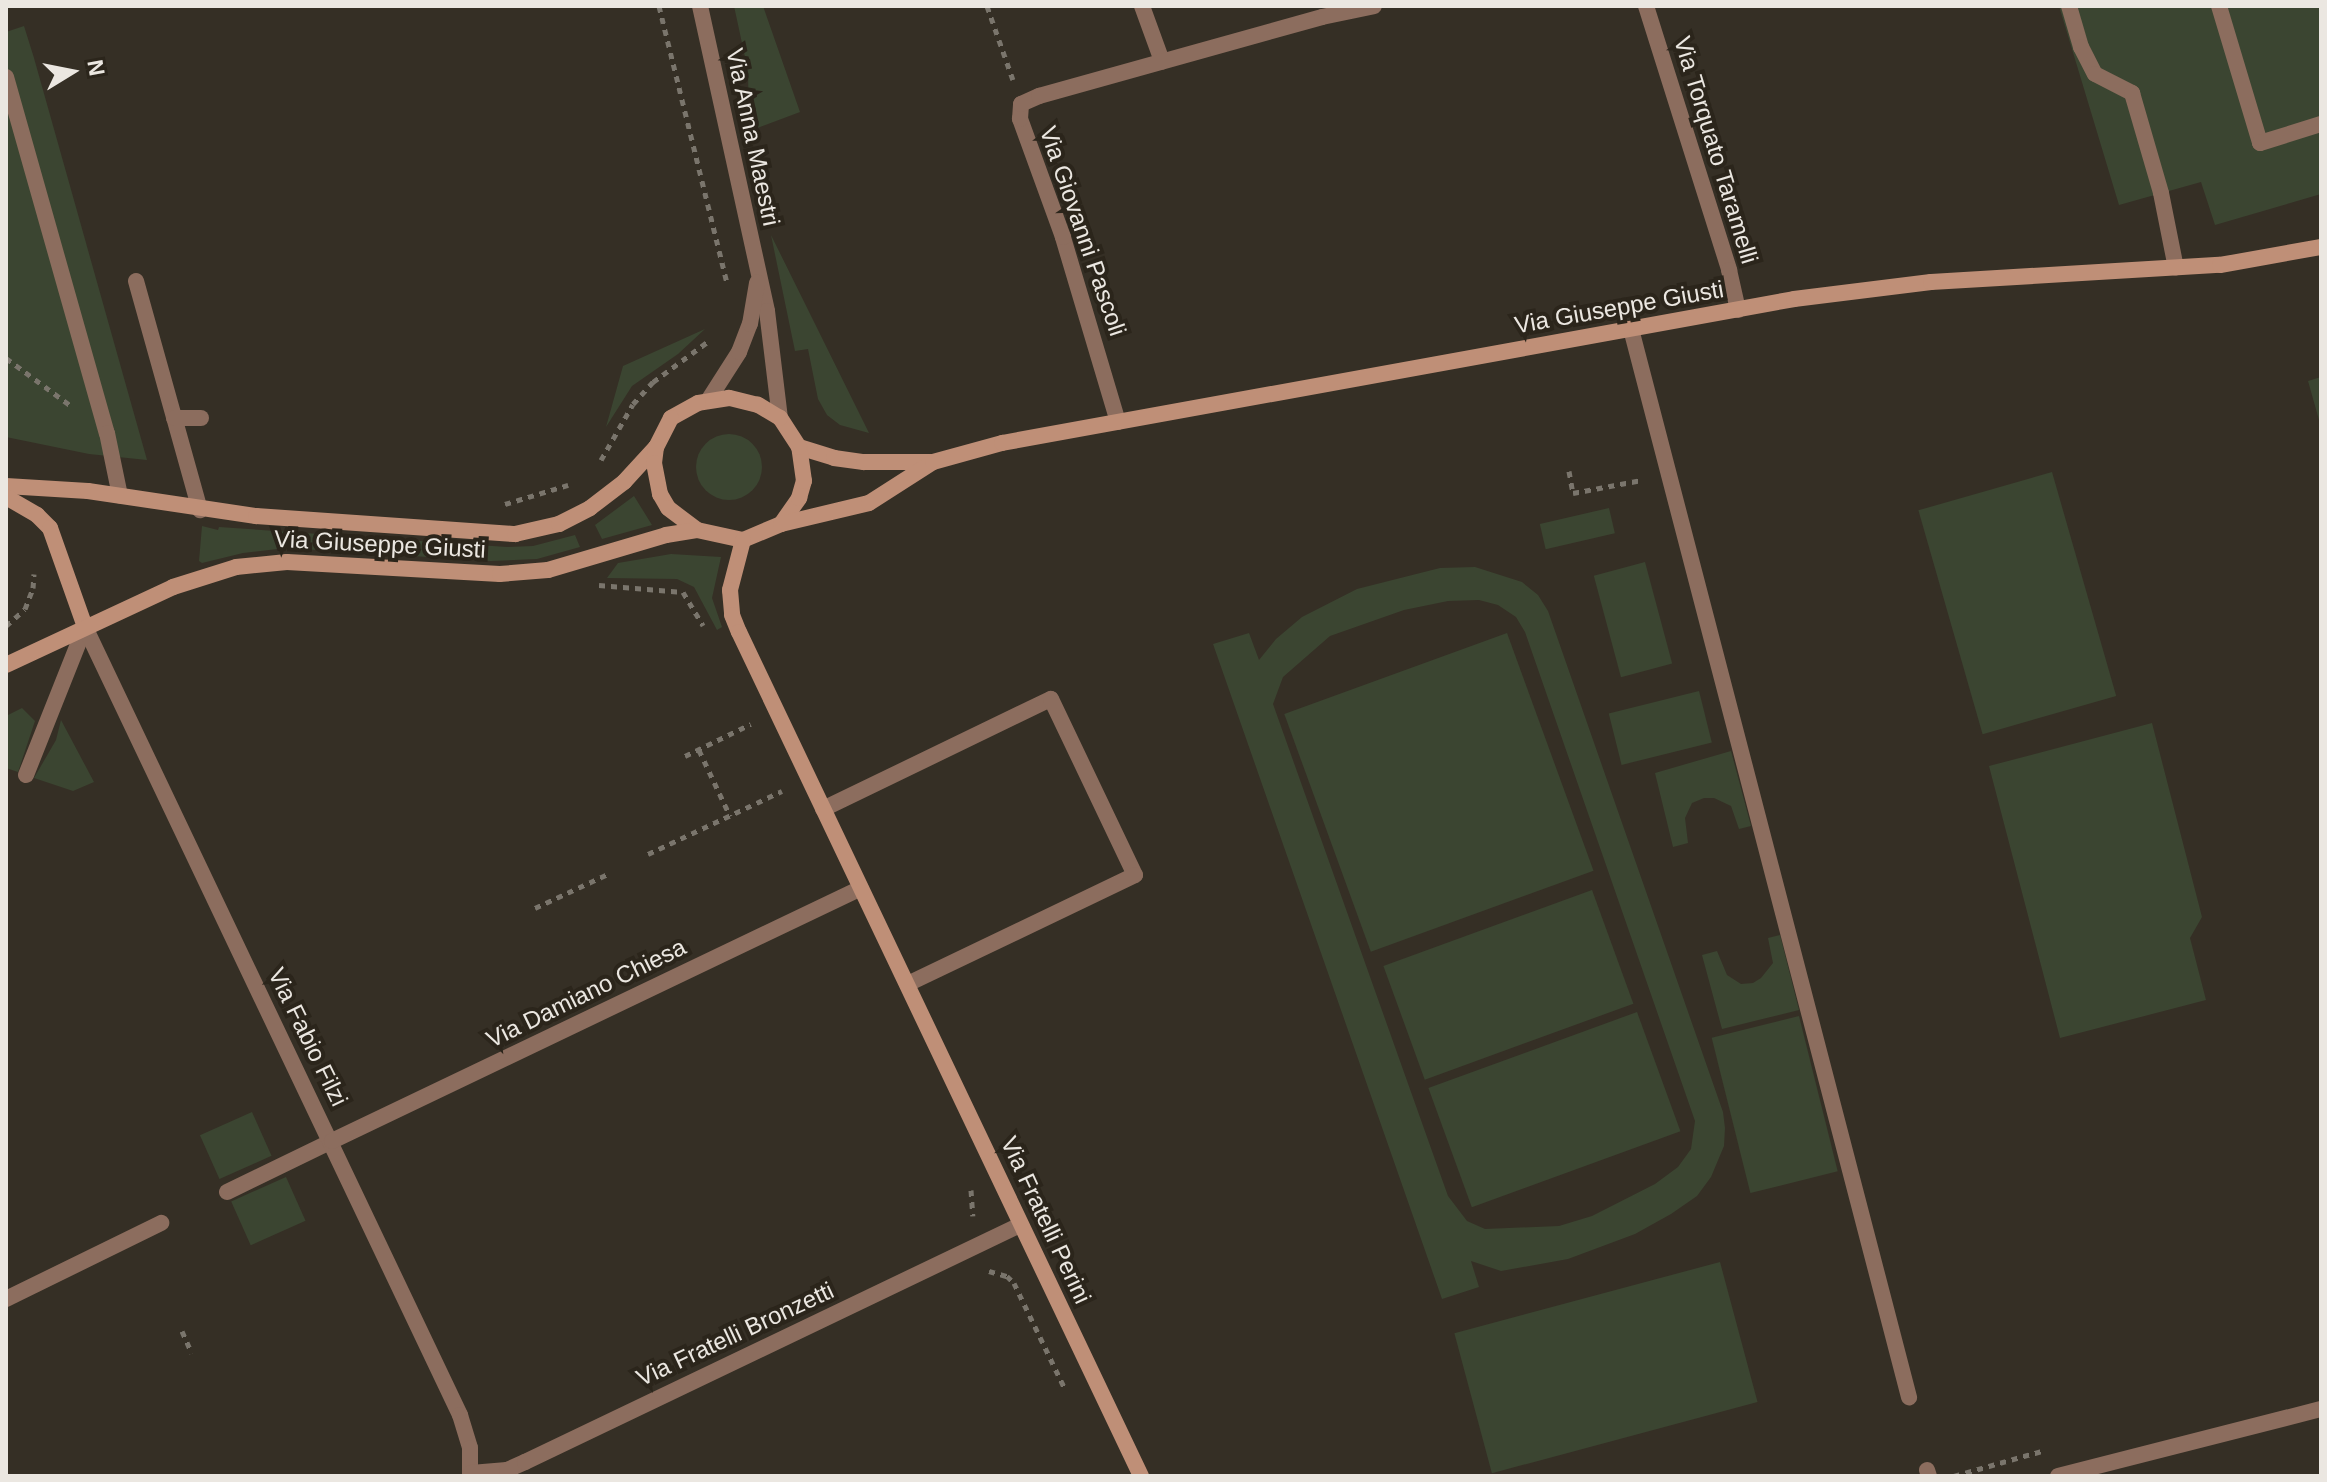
<!DOCTYPE html>
<style>
body{margin:0}
#map{position:relative;width:2327px;height:1482px;overflow:hidden;background:#352f25;font-family:Arial,sans-serif}
div>[style]{position:absolute}
.green>*{inset:0;background:#3b4531;transform-origin:0 0}
.round{border-radius:50%}
.path>*{height:5px;margin-top:-2.5px;transform-origin:0;background:repeating-linear-gradient(90deg,#7a756c 0 6px,transparent 0 12px)}
.lane>*{height:16px;margin:-8px;padding:0 8px;transform-origin:8px;border-radius:8px;background:#8c6d5e}
.street>*{height:16px;margin:-8px;padding:0 8px;transform-origin:8px;border-radius:8px;background:#8c6d5e}
.secondary>*{height:16px;margin:-8px;padding:0 8px;transform-origin:8px;border-radius:8px;background:#bf8f77}
span{translate:-50% -50%;white-space:nowrap;text-align:center;line-height:1.15;-webkit-text-stroke:8px #2b251b;paint-order:stroke}
.street-label{font-size:24px;color:#ebe7e1}
.frame{position:absolute;inset:0;border:8px solid #ebe7e1;pointer-events:none}
.north{position:absolute;left:32px;top:32px;width:80px;height:80px;-webkit-text-stroke:6px #2b251b;paint-order:stroke;rotate:80deg;font-size:22px;font-weight:700;line-height:32px;text-align:center;color:#ebe7e1}
.north::after{content:'';display:block;margin:auto;width:28px;height:36px;background:#ebe7e1;clip-path:polygon(50% 0,100% 100%,50% 72%,0 100%)}
</style>
<div id="map">
<div class="green">
<div style="clip-path:polygon(734px 6px,763px 6px,800px 112px,749px 131px,748px 71px)"></div>
<div style="clip-path:polygon(2059px 6px,2321px 6px,2321px 194px,2215px 225px,2201px 182px,2119px 205px)"></div>
<div style="clip-path:polygon(24px 26px,34px 58px,147px 460px,89px 454px,6px 437px,6px 32px)"></div>
<div style="clip-path:polygon(771px 235px,869px 433px,840px 425px,827px 415px,818px 399px,808px 349px,795px 351px)"></div>
<div style="clip-path:polygon(705px 329px,678px 354px,632px 386px,606px 427px,623px 366px)"></div>
<div style="clip-path:polygon(2321px 377px,2321px 427px,2308px 381px)"></div>
<div class="round" style="left:696px;top:434px;width:66px;height:66px"></div>
<div style="left:2052px;top:472px;width:233px;height:139px;rotate:74deg"></div>
<div style="clip-path:polygon(634px 496px,652px 525px,602px 539px,595px 525px)"></div>
<div style="left:1609px;top:508px;width:26px;height:71px;rotate:77deg"></div>
<div style="clip-path:polygon(202px 526px,218px 530px,219px 527px,507px 547px,533px 546px,575px 535px,580px 547px,537px 559px,491px 561px,286px 548px,243px 553px,202px 563px,199px 561px)"></div>
<div style="clip-path:polygon(671px 554px,721px 557px,712px 598px,722px 627px,717px 630px,694px 587px,677px 579px,607px 578px,618px 563px)"></div>
<div style="left:1645px;top:562px;width:105px;height:53px;rotate:75deg"></div>
<div style="clip-path:polygon(evenodd,1475px 567px,1522px 582px,1538px 595px,1548px 611px,1723px 1112px,1725px 1128px,1724px 1146px,1711px 1177px,1697px 1196px,1671px 1214px,1635px 1234px,1568px 1259px,1501px 1271px,1471px 1261px,1479px 1287px,1442px 1299px,1213px 644px,1249px 633px,1259px 660px,1276px 639px,1302px 617px,1357px 589px,1440px 568px,1475px 567px,1479px 600px,1498px 605px,1516px 617px,1525px 632px,1695px 1121px,1691px 1149px,1678px 1167px,1655px 1184px,1592px 1216px,1559px 1226px,1485px 1229px,1467px 1221px,1448px 1196px,1273px 704px,1283px 677px,1330px 636px,1404px 610px,1448px 601px,1479px 600px)"></div>
<div style="left:1507px;top:633px;width:253px;height:237px;rotate:70deg"></div>
<div style="left:1699px;top:691px;width:53px;height:93px;rotate:76deg"></div>
<div style="clip-path:polygon(22px 708px,35px 721px,18px 772px,6px 768px,6px 716px)"></div>
<div style="clip-path:polygon(61px 720px,94px 782px,73px 791px,34px 778px,56px 740px)"></div>
<div style="clip-path:polygon(2152px 723px,2202px 917px,2190px 938px,2206px 1000px,2060px 1038px,1989px 766px)"></div>
<div style="clip-path:polygon(1731px 751px,1751px 826px,1739px 829px,1731px 806px,1714px 798px,1704px 798px,1692px 803px,1685px 818px,1688px 843px,1673px 847px,1655px 773px)"></div>
<div style="left:1592px;top:890px;width:121px;height:222px;rotate:70deg"></div>
<div style="clip-path:polygon(1780px 935px,1799px 1010px,1722px 1029px,1702px 955px,1717px 951px,1727px 975px,1741px 984px,1753px 983px,1761px 978px,1773px 963px,1768px 938px)"></div>
<div style="left:1637px;top:1012px;width:127px;height:222px;rotate:70deg"></div>
<div style="left:1799px;top:1016px;width:160px;height:90px;rotate:76deg"></div>
<div style="left:252px;top:1112px;width:48px;height:57px;rotate:66deg"></div>
<div style="left:286px;top:1177px;width:48px;height:60px;rotate:66deg"></div>
<div style="left:1720px;top:1262px;width:145px;height:275px;rotate:75deg"></div>
</div>
<div class="path">
<div style="left:659px;top:6px;width:284px;rotate:76.2deg"></div>
<div style="left:987px;top:6px;width:78px;rotate:70.6deg"></div>
<div style="left:6px;top:358px;width:81px;rotate:36.4deg"></div>
<div style="left:601px;top:460px;width:64px;rotate:-60.3deg"></div>
<div style="left:633px;top:404px;width:30px;rotate:-48deg"></div>
<div style="left:653px;top:382px;width:71px;rotate:-36.4deg"></div>
<div style="left:1569px;top:471px;width:22px;rotate:80deg"></div>
<div style="left:1573px;top:493px;width:70px;rotate:-10.7deg"></div>
<div style="left:505px;top:504px;width:66px;rotate:-16.8deg"></div>
<div style="left:599px;top:585px;width:84px;rotate:4.8deg"></div>
<div style="left:683px;top:592px;width:39px;rotate:59deg"></div>
<div style="left:6px;top:626px;width:25px;rotate:-42deg"></div>
<div style="left:25px;top:609px;width:22px;rotate:-69deg"></div>
<div style="left:33px;top:588px;width:14px;rotate:-86deg"></div>
<div style="left:699px;top:750px;width:73px;rotate:64.8deg"></div>
<div style="left:685px;top:756px;width:73px;rotate:-25.9deg"></div>
<div style="left:648px;top:854px;width:148px;rotate:-25.2deg"></div>
<div style="left:535px;top:908px;width:81px;rotate:-25deg"></div>
<div style="left:971px;top:1190px;width:26px;rotate:86deg"></div>
<div style="left:989px;top:1271px;width:19px;rotate:16deg"></div>
<div style="left:1007px;top:1276px;width:10px;rotate:45deg"></div>
<div style="left:1014px;top:1283px;width:115px;rotate:64.3deg"></div>
<div style="left:182px;top:1331px;width:24px;rotate:66deg"></div>
<div style="left:1954px;top:1476px;width:95px;rotate:-15.9deg"></div>
<div style="left:2268px;top:1476px;width:7px"></div>
</div>
<div class="lane">
<div style="left:2069px;top:6px;width:43px;rotate:73.7deg"></div>
<div style="left:2081px;top:47px;width:30px;rotate:63deg"></div>
<div style="left:2095px;top:74px;width:42px;rotate:27.2deg"></div>
<div style="left:2132px;top:93px;width:104px;rotate:73.8deg"></div>
<div style="left:2161px;top:193px;width:76px;rotate:78.7deg"></div>
<div style="left:6px;top:77px;width:370px;rotate:74.2deg"></div>
<div style="left:107px;top:433px;width:64px;rotate:78.3deg"></div>
<div style="left:136px;top:281px;width:238px;rotate:74.4deg"></div>
<div style="left:1631px;top:329px;width:1104px;rotate:75.41deg"></div>
<div style="left:174px;top:418px;width:27px"></div>
<div style="left:26px;top:775px;width:159px;rotate:-68.3deg"></div>
<div style="left:823px;top:809px;width:253px;rotate:-25.8deg"></div>
<div style="left:1051px;top:699px;width:195px;rotate:64.5deg"></div>
<div style="left:1135px;top:875px;width:252px;rotate:154.4deg"></div>
<div style="left:227px;top:1192px;width:117px;rotate:-25.9deg"></div>
<div style="left:6px;top:1299px;width:173px;rotate:-26.1deg"></div>
<div style="left:1927px;top:1470px;width:6px;rotate:72deg"></div>
</div>
<div class="street">
<div style="left:700px;top:6px;width:312px;rotate:77.6deg"></div>
<div style="left:767px;top:311px;width:108px;rotate:83.1deg"></div>
<div style="left:1142px;top:6px;width:59px;rotate:70deg"></div>
<div style="left:1646px;top:6px;width:277px;rotate:72.5deg"></div>
<div style="left:1729px;top:270px;width:41px;rotate:77.3deg"></div>
<div style="left:2219px;top:6px;width:143px;rotate:73.3deg"></div>
<div style="left:2260px;top:143px;width:64px;rotate:-17.3deg"></div>
<div style="left:709px;top:399px;width:56px;rotate:-57.4deg"></div>
<div style="left:739px;top:352px;width:30px;rotate:-69deg"></div>
<div style="left:750px;top:324px;width:42px;rotate:-80.3deg"></div>
<div style="left:1118px;top:422px;width:193px;rotate:-106.6deg"></div>
<div style="left:1063px;top:237px;width:126px;rotate:-110deg"></div>
<div style="left:1020px;top:119px;width:15px;rotate:-86deg"></div>
<div style="left:1021px;top:104px;width:20px;rotate:-24deg"></div>
<div style="left:1039px;top:96px;width:294px;rotate:-15.6deg"></div>
<div style="left:1322px;top:17px;width:53px;rotate:-11.9deg"></div>
<div style="left:85px;top:627px;width:873px;rotate:64.55deg"></div>
<div style="left:460px;top:1415px;width:34px;rotate:73deg"></div>
<div style="left:470px;top:1448px;width:28px;rotate:90deg"></div>
<div style="left:332px;top:1141px;width:586px;rotate:-25.56deg"></div>
<div style="left:471px;top:1473px;width:36px;rotate:-5deg"></div>
<div style="left:507px;top:1470px;width:20px;rotate:-24deg"></div>
<div style="left:525px;top:1462px;width:549px;rotate:-25.58deg"></div>
<div style="left:2058px;top:1476px;width:271px;rotate:-14.3deg"></div>
</div>
<div class="secondary">
<div style="left:799px;top:447px;width:37px;rotate:17deg"></div>
<div style="left:834px;top:458px;width:30px;rotate:8deg"></div>
<div style="left:864px;top:462px;width:67px"></div>
<div style="left:6px;top:486px;width:82px;rotate:3.5deg"></div>
<div style="left:88px;top:491px;width:170px;rotate:8.5deg"></div>
<div style="left:256px;top:516px;width:260px;rotate:4deg"></div>
<div style="left:515px;top:534px;width:45px;rotate:-12.8deg"></div>
<div style="left:559px;top:524px;width:35px;rotate:-27deg"></div>
<div style="left:590px;top:508px;width:43px;rotate:-37.4deg"></div>
<div style="left:624px;top:482px;width:47px;rotate:-47.6deg"></div>
<div style="left:6px;top:497px;width:36px;rotate:30deg"></div>
<div style="left:37px;top:515px;width:18px;rotate:45deg"></div>
<div style="left:50px;top:528px;width:105px;rotate:70.5deg"></div>
<div style="left:781px;top:524px;width:32px;rotate:-55deg"></div>
<div style="left:799px;top:498px;width:18px;rotate:-74deg"></div>
<div style="left:804px;top:481px;width:34px;rotate:-98deg"></div>
<div style="left:799px;top:447px;width:35px;rotate:-123deg"></div>
<div style="left:780px;top:418px;width:26px;rotate:-149deg"></div>
<div style="left:758px;top:405px;width:30px;rotate:-166deg"></div>
<div style="left:729px;top:398px;width:31px;rotate:171deg"></div>
<div style="left:698px;top:403px;width:31px;rotate:151deg"></div>
<div style="left:671px;top:418px;width:33px;rotate:117deg"></div>
<div style="left:656px;top:447px;width:16px;rotate:97deg"></div>
<div style="left:654px;top:463px;width:32px;rotate:79deg"></div>
<div style="left:660px;top:494px;width:16px;rotate:60deg"></div>
<div style="left:668px;top:508px;width:36px;rotate:37deg"></div>
<div style="left:697px;top:530px;width:47px;rotate:12.3deg"></div>
<div style="left:743px;top:540px;width:41px;rotate:-22.8deg"></div>
<div style="left:781px;top:524px;width:90px;rotate:-13.4deg"></div>
<div style="left:869px;top:503px;width:76px;rotate:-32.6deg"></div>
<div style="left:933px;top:462px;width:72px;rotate:-15.4deg"></div>
<div style="left:1002px;top:443px;width:805px;rotate:-10.3deg"></div>
<div style="left:1794px;top:299px;width:138px;rotate:-7.1deg"></div>
<div style="left:1931px;top:282px;width:289px;rotate:-3.4deg"></div>
<div style="left:2220px;top:265px;width:103px;rotate:-10.1deg"></div>
<div style="left:743px;top:540px;width:52px;rotate:104.6deg"></div>
<div style="left:730px;top:590px;width:25px;rotate:85deg"></div>
<div style="left:732px;top:615px;width:18px;rotate:68deg"></div>
<div style="left:739px;top:632px;width:935px;rotate:64.53deg"></div>
<div style="left:6px;top:665px;width:184px;rotate:-25deg"></div>
<div style="left:173px;top:587px;width:66px;rotate:-17.6deg"></div>
<div style="left:236px;top:567px;width:51px;rotate:-5.6deg"></div>
<div style="left:287px;top:562px;width:213px;rotate:3.2deg"></div>
<div style="left:500px;top:574px;width:48px;rotate:-4.8deg"></div>
<div style="left:548px;top:570px;width:123px;rotate:-16.5deg"></div>
<div style="left:666px;top:535px;width:31px;rotate:-9deg"></div>
</div>
<div class="street-label">
<span style="left:753px;top:137px;rotate:78deg">Via Anna Maestri</span>
<span style="left:1716px;top:150px;rotate:73deg">Via Torquato Taramelli</span>
<span style="left:1083px;top:231px;rotate:71deg">Via Giovanni Pascoli</span>
<span style="left:1619px;top:307px;rotate:-10deg">Via Giuseppe Giusti</span>
<span style="left:380px;top:544px;rotate:3deg">Via Giuseppe Giusti</span>
<span style="left:586px;top:993px;rotate:-26deg">Via Damiano Chiesa</span>
<span style="left:308px;top:1037px;rotate:64deg">Via Fabio Filzi</span>
<span style="left:1046px;top:1220px;rotate:65deg">Via Fratelli Perini</span>
<span style="left:735px;top:1334px;rotate:-25deg">Via Fratelli Bronzetti</span>
</div>
<div class="frame"></div>
<div class="north">N</div>
</div>
